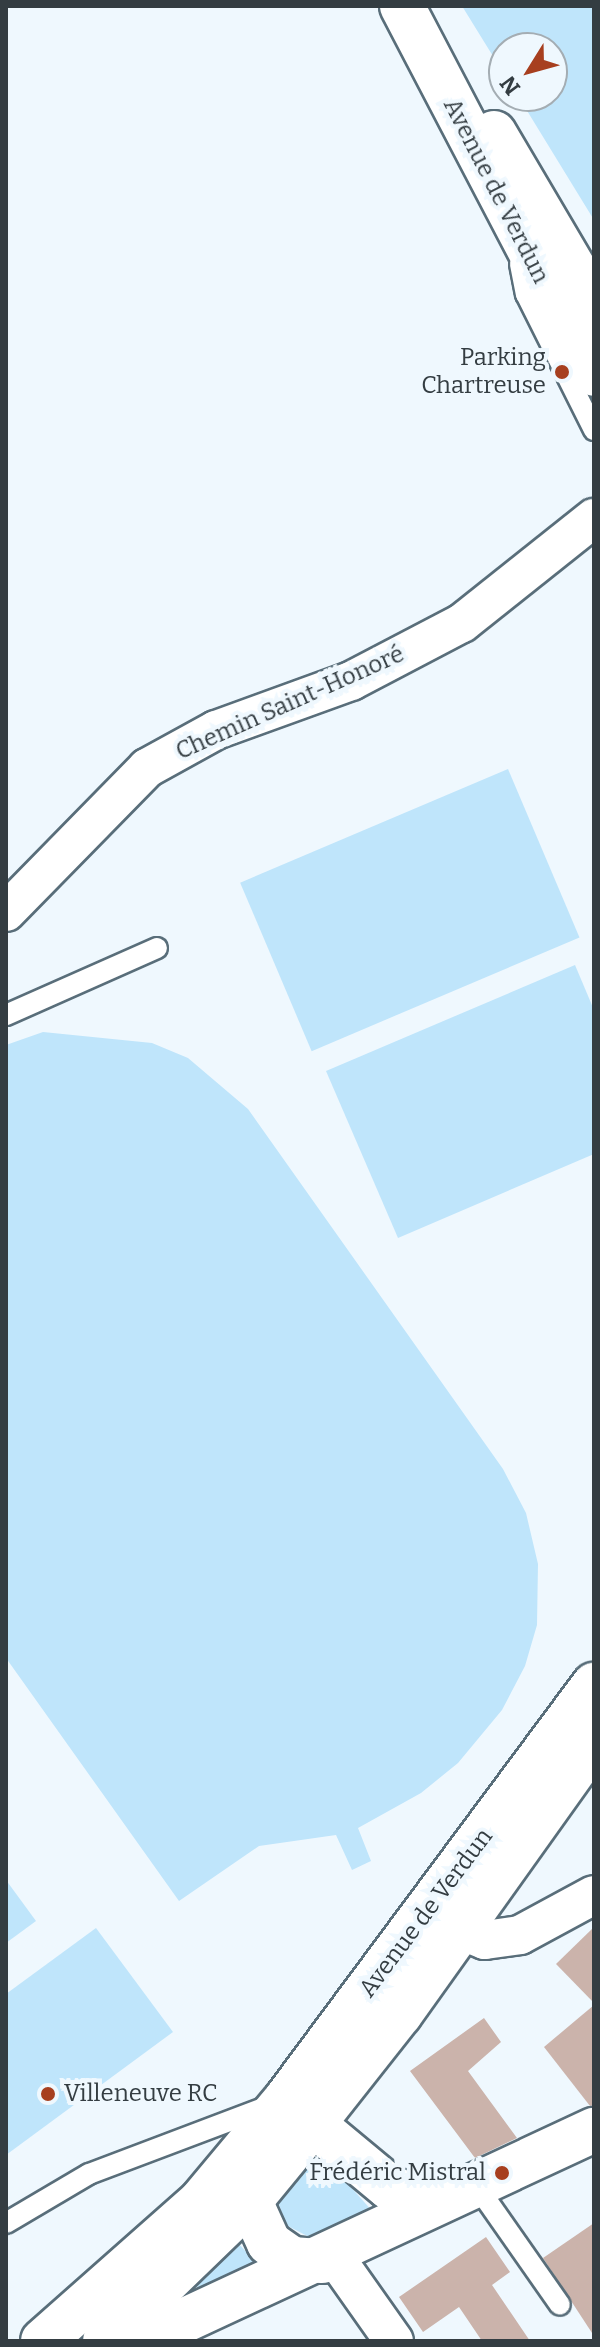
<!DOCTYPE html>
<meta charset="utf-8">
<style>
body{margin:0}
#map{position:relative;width:600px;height:2347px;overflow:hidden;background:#eff8fe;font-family:Bitter,serif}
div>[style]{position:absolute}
.green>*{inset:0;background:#bfe5fb;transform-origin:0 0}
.building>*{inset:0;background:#cbb3ab}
.roads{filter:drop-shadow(2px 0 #596e7a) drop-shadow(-2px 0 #596e7a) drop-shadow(0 2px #596e7a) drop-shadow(0 -2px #596e7a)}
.service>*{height:20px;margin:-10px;padding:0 10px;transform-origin:10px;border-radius:10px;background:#fff}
.minor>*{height:38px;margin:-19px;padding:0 19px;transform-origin:19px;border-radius:19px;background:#fff}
.tertiary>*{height:44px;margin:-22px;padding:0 22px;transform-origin:22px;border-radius:22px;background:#fff}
.secondary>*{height:44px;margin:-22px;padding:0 22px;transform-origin:22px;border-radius:22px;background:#fff}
.dots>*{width:22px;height:22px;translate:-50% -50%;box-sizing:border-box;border:4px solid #eff8fe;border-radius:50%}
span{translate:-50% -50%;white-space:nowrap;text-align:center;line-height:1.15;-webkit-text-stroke:8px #eff8fe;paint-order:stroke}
.street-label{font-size:24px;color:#343d42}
.poi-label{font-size:24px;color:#343d42}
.right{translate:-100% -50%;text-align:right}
.left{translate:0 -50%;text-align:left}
.frame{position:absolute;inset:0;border:8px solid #343d42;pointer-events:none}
.north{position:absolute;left:488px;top:32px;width:80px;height:80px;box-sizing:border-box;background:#eff8fe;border:2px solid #a4adb3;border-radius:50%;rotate:233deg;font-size:22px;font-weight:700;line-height:32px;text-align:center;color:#343d42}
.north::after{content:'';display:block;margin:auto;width:28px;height:36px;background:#a73f1f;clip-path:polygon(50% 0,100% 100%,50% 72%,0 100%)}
</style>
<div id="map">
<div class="green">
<div style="clip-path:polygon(462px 6px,594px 6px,594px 220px,518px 96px,552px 96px,552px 48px,504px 48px,504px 74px)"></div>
<div style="left:508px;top:769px;width:183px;height:291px;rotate:67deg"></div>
<div style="clip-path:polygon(575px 965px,594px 1010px,594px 1154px,398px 1238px,326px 1071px)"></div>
<div style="clip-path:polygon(43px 1032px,152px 1043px,188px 1058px,248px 1109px,503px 1469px,526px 1513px,538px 1564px,537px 1625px,525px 1666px,502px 1710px,458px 1763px,421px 1793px,358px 1828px,371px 1861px,352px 1870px,336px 1835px,259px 1846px,179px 1901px,6px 1658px,6px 1045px)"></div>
<div style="clip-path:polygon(6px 1880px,36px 1921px,6px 1943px)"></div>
<div style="clip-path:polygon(96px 1928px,173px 2032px,6px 2155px,6px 1994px)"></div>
<div style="clip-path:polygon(310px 2156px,326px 2159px,373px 2212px,315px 2240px,286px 2225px,279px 2205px,281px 2188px)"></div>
<div style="clip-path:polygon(230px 2243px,239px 2244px,258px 2265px,190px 2296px)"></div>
</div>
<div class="building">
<div style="clip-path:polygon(594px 1927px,594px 2003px,556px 1964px)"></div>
<div style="clip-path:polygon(594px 2005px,594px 2105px,590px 2106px,544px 2047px)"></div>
<div style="clip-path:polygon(484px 2018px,501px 2042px,468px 2071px,517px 2138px,475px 2158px,410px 2071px)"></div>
<div style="clip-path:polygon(594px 2223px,594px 2336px,543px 2258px)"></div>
<div style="clip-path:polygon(486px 2237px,510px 2272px,492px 2285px,530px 2341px,482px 2341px,459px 2307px,423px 2332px,399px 2297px)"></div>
</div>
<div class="roads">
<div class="service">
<div style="left:520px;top:264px;width:31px;rotate:79deg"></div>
<div style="left:526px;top:294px;width:152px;rotate:63.4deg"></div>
<div style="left:6px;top:1015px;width:165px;rotate:-23.9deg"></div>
<div style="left:476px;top:2185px;width:146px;rotate:55deg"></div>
<div style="left:6px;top:2223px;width:96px;rotate:-30.6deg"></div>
<div style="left:89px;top:2174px;width:187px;rotate:-20.7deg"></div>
</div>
<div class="minor">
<div style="left:6px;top:912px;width:202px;rotate:-45.6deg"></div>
<div style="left:147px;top:768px;width:79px;rotate:-28.8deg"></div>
<div style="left:216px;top:730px;width:144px;rotate:-19.9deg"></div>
<div style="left:351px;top:681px;width:125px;rotate:-27.6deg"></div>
<div style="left:462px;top:623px;width:169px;rotate:-38.5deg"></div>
<div style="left:460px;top:1930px;width:27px;rotate:22deg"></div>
<div style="left:485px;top:1940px;width:35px;rotate:-8deg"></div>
<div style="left:520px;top:1935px;width:84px;rotate:-28.4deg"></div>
<div style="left:334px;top:2256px;width:104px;rotate:54.8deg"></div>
</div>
<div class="tertiary">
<div style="left:279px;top:2128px;width:34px;rotate:-7deg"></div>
<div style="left:313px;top:2124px;width:99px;rotate:39.7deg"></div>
<div style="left:389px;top:2187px;width:30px;rotate:21deg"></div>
<div style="left:417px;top:2198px;width:38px;rotate:-9deg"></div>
<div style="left:254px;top:2167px;width:23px;rotate:115deg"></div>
<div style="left:244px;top:2188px;width:60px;rotate:65.6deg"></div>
<div style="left:269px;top:2243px;width:28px;rotate:35deg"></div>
<div style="left:292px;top:2259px;width:30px;rotate:4deg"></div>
<div style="left:140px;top:2341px;width:501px;rotate:-24.93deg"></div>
</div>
<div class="secondary">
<div style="left:402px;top:6px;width:415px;rotate:62.4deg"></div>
<div style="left:494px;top:133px;width:197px;rotate:59.5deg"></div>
<div style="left:43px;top:2341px;width:211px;rotate:-41.5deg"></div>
<div style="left:201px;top:2201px;width:134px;rotate:-50.1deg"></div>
<div style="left:287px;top:2098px;width:515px;rotate:-53.38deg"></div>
<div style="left:105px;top:2341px;width:199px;rotate:-44deg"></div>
<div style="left:248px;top:2203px;width:102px;rotate:-50.6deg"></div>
<div style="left:313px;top:2124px;width:140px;rotate:-51.7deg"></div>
<div style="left:400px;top:2014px;width:334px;rotate:-54.5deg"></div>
</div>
</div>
<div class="dots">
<div style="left:562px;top:372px;background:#a73f1f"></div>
<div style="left:48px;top:2094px;background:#a73f1f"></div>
<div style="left:502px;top:2173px;background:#a73f1f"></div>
</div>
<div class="street-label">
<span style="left:496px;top:191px;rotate:63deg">Avenue de Verdun</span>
<span style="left:290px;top:703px;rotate:-24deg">Chemin Saint-Honoré</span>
<span style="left:426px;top:1913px;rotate:-53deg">Avenue de Verdun</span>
</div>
<div class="poi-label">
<span class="right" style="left:546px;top:372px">Parking<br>Chartreuse</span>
<span class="left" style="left:64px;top:2094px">Villeneuve RC</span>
<span class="right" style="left:486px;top:2173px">Frédéric Mistral</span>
</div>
<div class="frame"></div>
<div class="north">N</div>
</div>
